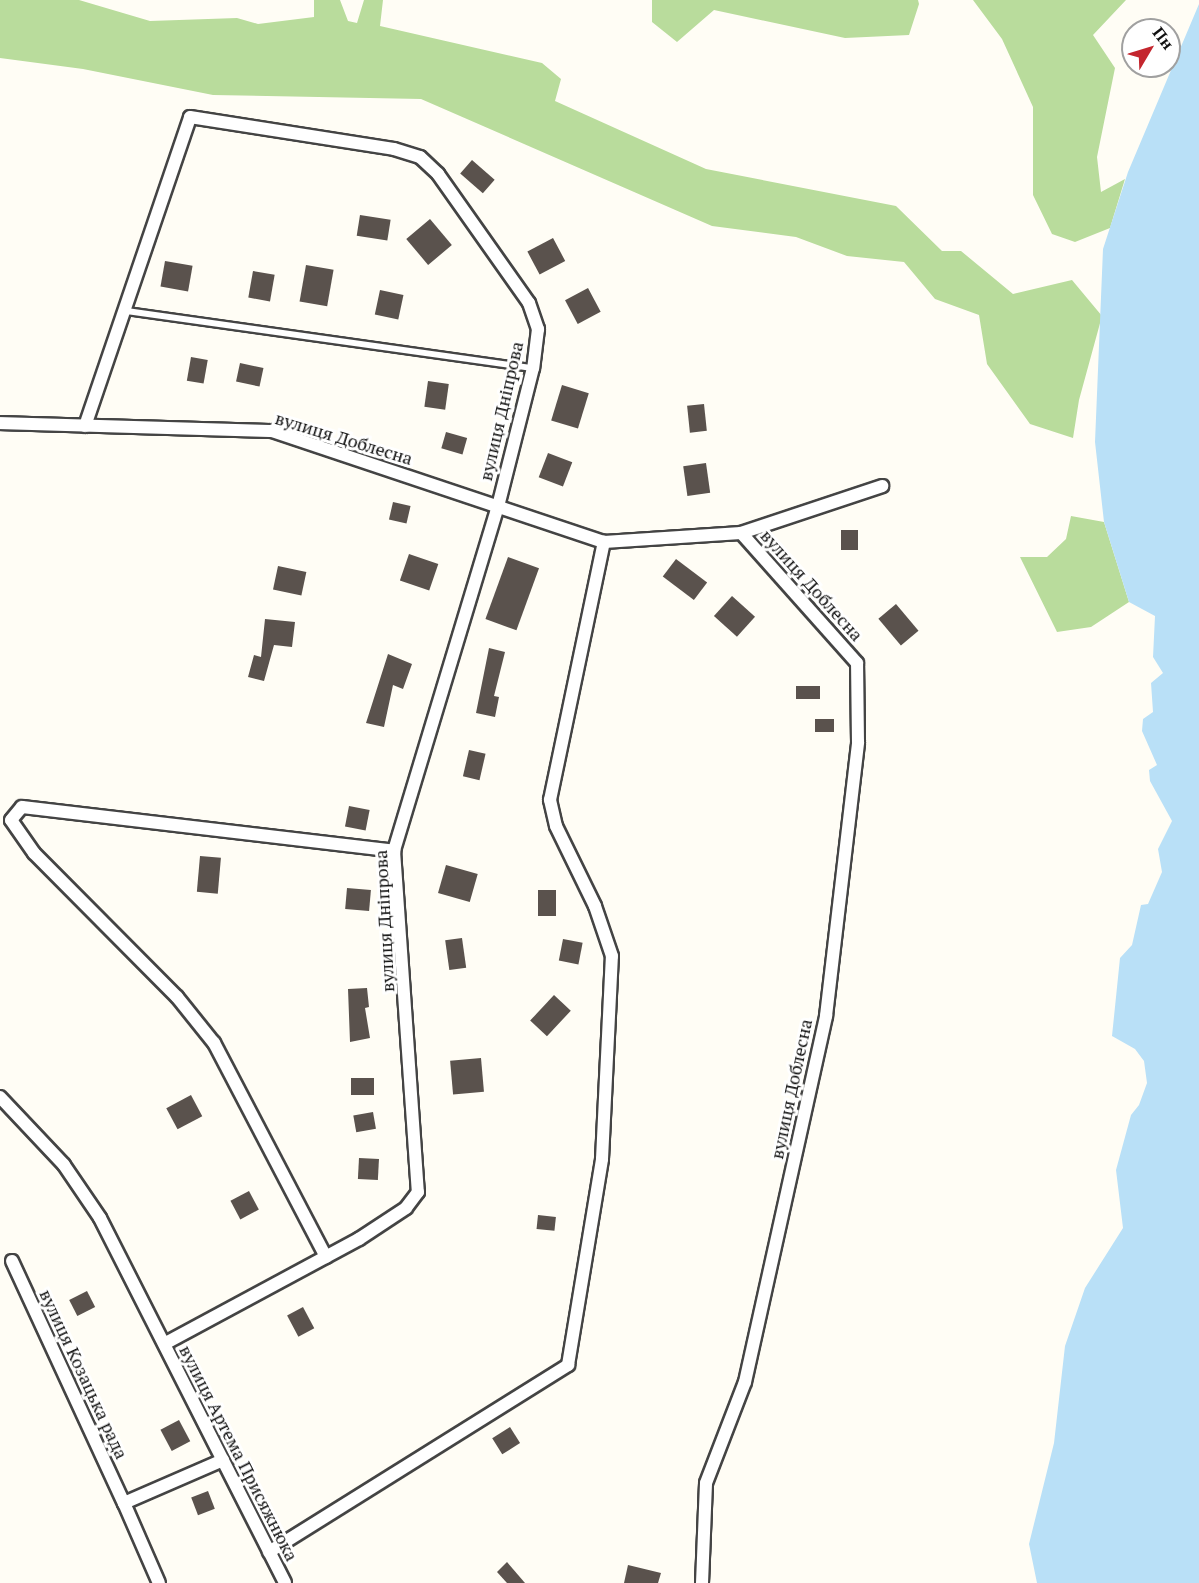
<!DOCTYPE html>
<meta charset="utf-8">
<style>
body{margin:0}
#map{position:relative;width:1199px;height:1583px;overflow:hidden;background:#fffdf5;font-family:"PT Serif",serif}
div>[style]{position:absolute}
.forest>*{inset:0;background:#b9dc9c}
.water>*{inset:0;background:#b9e0f7}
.building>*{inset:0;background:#5a524d;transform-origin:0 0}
.roads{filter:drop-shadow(2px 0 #444) drop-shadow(-2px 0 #444) drop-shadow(0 2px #444) drop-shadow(0 -2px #444)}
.service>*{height:6px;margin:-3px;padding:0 3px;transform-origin:3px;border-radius:3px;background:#fff}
.minor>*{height:12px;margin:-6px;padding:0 6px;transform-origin:6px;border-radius:6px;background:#fff}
span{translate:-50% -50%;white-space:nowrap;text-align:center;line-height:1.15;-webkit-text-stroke:6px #fff;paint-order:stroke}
.street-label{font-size:18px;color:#111}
.north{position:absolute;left:1121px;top:18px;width:60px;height:60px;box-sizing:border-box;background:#fff;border:2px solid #a0a0a0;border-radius:50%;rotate:52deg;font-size:16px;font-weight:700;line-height:24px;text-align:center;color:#111}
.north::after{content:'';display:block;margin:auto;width:21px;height:27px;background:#c4262e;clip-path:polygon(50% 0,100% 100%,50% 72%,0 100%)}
</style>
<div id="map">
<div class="forest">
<div style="clip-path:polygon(0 0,79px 0,150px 21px,237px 18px,258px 24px,314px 17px,314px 0,340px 0,348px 21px,357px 23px,364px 0,383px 0,380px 26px,542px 63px,561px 79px,555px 101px,706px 169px,896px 206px,942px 251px,961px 251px,1013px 294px,1072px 280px,1102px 316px,1079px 400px,1073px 438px,1030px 424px,987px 364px,979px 315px,935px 299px,904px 262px,847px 256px,796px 237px,712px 226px,421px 99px,213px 95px,83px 69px,0 58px)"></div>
<div style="clip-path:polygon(652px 0,918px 0,919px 4px,909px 35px,845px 38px,714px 10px,677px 42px,652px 22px)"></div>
<div style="clip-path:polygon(973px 0,1126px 0,1093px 35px,1115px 68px,1097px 157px,1101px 192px,1125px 179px,1110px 228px,1075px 242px,1052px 234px,1033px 195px,1033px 107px,1002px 39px)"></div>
<div style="clip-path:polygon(1071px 516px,1104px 522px,1129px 602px,1091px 627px,1057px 632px,1020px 557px,1047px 557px,1066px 539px)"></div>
</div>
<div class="water">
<div style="clip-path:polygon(1199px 4px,1199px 1583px,1037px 1583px,1029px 1544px,1054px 1443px,1065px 1346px,1085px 1288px,1123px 1228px,1116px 1170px,1131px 1115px,1139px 1105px,1147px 1083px,1144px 1061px,1135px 1049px,1112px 1036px,1120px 958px,1132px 945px,1141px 905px,1148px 904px,1162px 872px,1158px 849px,1172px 821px,1150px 781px,1149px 770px,1157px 765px,1142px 731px,1143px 719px,1153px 712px,1151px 683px,1163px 673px,1153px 657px,1155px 616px,1129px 602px,1104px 522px,1095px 442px,1103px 249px,1128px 172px)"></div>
</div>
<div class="building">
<div style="left:472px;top:160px;width:30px;height:18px;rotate:41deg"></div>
<div style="left:360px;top:215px;width:31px;height:21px;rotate:9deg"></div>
<div style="left:430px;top:219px;width:34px;height:31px;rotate:50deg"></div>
<div style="left:553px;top:238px;width:26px;height:29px;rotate:62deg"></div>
<div style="left:165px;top:261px;width:28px;height:26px;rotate:10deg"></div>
<div style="left:306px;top:265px;width:28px;height:37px;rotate:10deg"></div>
<div style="left:253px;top:271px;width:22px;height:27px;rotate:10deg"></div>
<div style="left:588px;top:288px;width:27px;height:26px;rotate:62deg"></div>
<div style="left:380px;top:290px;width:24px;height:25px;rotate:12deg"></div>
<div style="left:191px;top:357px;width:17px;height:24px;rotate:10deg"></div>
<div style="left:240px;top:363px;width:24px;height:19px;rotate:12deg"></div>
<div style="left:428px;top:381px;width:21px;height:26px;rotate:8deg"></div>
<div style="left:562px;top:385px;width:28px;height:37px;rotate:17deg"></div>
<div style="left:704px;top:404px;width:27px;height:17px;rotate:84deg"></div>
<div style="left:446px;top:432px;width:22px;height:17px;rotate:16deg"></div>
<div style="left:548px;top:453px;width:26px;height:26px;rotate:21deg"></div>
<div style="left:706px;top:463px;width:30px;height:23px;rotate:82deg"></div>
<div style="left:393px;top:502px;width:18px;height:18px;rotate:13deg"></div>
<div style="left:841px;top:530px;width:17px;height:20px"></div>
<div style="left:409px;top:554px;width:31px;height:28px;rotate:19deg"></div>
<div style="left:508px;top:557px;width:33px;height:66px;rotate:20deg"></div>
<div style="left:676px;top:559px;width:39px;height:22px;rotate:37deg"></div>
<div style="left:278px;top:566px;width:29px;height:24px;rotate:12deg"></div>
<div style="left:732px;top:596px;width:31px;height:27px;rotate:42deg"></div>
<div style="left:896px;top:604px;width:35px;height:23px;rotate:50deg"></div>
<div style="clip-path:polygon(265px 619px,295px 622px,292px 647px,274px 645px,264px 681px,248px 677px,254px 655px,261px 657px)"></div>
<div style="clip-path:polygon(489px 648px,505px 652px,494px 696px,499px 697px,495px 717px,476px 713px)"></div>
<div style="clip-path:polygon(388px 654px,412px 664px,403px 689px,393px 685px,384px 727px,366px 723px)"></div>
<div style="left:796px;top:686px;width:24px;height:13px"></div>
<div style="left:815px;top:719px;width:19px;height:13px"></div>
<div style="left:469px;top:750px;width:17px;height:27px;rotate:13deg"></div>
<div style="left:349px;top:806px;width:21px;height:21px;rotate:11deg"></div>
<div style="left:200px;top:856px;width:21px;height:36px;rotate:5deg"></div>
<div style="left:446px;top:865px;width:33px;height:29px;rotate:16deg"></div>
<div style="left:347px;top:888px;width:24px;height:21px;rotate:5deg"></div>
<div style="left:538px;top:890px;width:18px;height:26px"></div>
<div style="left:462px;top:938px;width:30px;height:17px;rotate:82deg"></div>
<div style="left:563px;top:939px;width:20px;height:22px;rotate:11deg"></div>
<div style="clip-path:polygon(367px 988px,369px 1007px,365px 1008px,370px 1038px,350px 1042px,348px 989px)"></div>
<div style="left:554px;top:995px;width:23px;height:35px;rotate:43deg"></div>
<div style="left:481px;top:1058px;width:34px;height:31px;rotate:85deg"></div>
<div style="left:351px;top:1078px;width:23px;height:17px"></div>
<div style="left:191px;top:1095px;width:24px;height:28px;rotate:62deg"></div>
<div style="left:373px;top:1112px;width:17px;height:20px;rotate:80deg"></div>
<div style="left:359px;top:1158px;width:20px;height:21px;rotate:3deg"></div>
<div style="left:249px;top:1191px;width:21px;height:21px;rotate:62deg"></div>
<div style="left:538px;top:1215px;width:18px;height:14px;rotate:6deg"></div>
<div style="left:87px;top:1291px;width:18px;height:20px;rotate:63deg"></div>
<div style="left:303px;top:1307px;width:24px;height:18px;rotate:62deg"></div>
<div style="left:179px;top:1420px;width:24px;height:21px;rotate:62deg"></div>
<div style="left:510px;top:1427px;width:19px;height:21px;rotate:58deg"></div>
<div style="left:208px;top:1491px;width:19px;height:18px;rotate:69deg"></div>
<div style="clip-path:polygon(507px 1562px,525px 1583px,507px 1583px,497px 1572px)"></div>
<div style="clip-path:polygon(628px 1565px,661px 1573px,658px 1583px,624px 1583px)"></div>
</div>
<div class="roads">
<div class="service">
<div style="left:126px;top:311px;width:411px;rotate:8deg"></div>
</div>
<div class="minor">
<div style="left:0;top:423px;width:272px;rotate:1.7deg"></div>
<div style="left:272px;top:431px;width:350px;rotate:18.5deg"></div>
<div style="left:604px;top:542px;width:137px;rotate:-3.8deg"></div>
<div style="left:741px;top:533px;width:149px;rotate:-18.4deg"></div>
<div style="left:85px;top:426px;width:326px;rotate:-71.2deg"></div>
<div style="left:190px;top:117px;width:206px;rotate:8.9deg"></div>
<div style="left:394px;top:149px;width:27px;rotate:17deg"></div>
<div style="left:420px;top:157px;width:25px;rotate:43deg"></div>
<div style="left:438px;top:174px;width:158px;rotate:54.8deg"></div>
<div style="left:529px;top:303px;width:28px;rotate:71deg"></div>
<div style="left:538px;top:329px;width:39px;rotate:97deg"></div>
<div style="left:533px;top:368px;width:142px;rotate:104.2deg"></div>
<div style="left:498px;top:506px;width:360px;rotate:106.8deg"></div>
<div style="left:394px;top:851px;width:342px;rotate:86deg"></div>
<div style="left:418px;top:1192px;width:20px;rotate:127deg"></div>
<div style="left:406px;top:1208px;width:56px;rotate:146.6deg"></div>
<div style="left:359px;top:1239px;width:221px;rotate:151.7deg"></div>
<div style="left:0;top:1097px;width:93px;rotate:46.7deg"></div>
<div style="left:64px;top:1165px;width:64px;rotate:55.8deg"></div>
<div style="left:100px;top:1218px;width:409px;rotate:63.1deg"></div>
<div style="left:326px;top:1257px;width:242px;rotate:-117.6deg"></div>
<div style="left:214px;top:1043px;width:59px;rotate:-128.8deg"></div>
<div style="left:177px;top:997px;width:203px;rotate:-134.8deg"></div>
<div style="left:34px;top:853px;width:40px;rotate:-124.9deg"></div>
<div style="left:11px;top:820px;width:17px;rotate:-50deg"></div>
<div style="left:22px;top:807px;width:375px;rotate:6.7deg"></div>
<div style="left:12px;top:1261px;width:267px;rotate:65.2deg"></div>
<div style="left:124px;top:1503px;width:108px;rotate:-23.5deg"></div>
<div style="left:124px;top:1503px;width:87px;rotate:66.4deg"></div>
<div style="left:269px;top:1552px;width:353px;rotate:-32deg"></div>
<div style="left:568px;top:1365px;width:209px;rotate:-80.6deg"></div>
<div style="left:602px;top:1159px;width:203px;rotate:-87.2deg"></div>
<div style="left:612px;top:956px;width:53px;rotate:-108.8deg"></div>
<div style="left:595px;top:906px;width:89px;rotate:-116deg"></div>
<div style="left:556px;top:826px;width:27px;rotate:-103deg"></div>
<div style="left:550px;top:800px;width:264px;rotate:-78.2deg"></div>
<div style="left:702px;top:1583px;width:100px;rotate:-87.7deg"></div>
<div style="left:706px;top:1483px;width:108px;rotate:-68.9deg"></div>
<div style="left:745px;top:1382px;width:375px;rotate:-77.5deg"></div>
<div style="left:826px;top:1016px;width:276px;rotate:-83.3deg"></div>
<div style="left:858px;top:742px;width:79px;rotate:-90.7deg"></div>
<div style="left:857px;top:663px;width:174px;rotate:-131.7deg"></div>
</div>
</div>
<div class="street-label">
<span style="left:501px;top:411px;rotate:-77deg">вулиця Дніпрова</span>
<span style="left:344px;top:438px;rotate:17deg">вулиця Доблесна</span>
<span style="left:812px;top:585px;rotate:48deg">вулиця Доблесна</span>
<span style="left:384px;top:921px;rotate:-93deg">вулиця Дніпрова</span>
<span style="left:791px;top:1089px;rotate:-78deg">вулиця Доблесна</span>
<span style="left:84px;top:1374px;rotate:65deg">вулиця Козацька рада</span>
<span style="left:239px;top:1453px;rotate:63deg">вулиця Артема Присяжнюка</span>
</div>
<div class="north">Пн</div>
</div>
